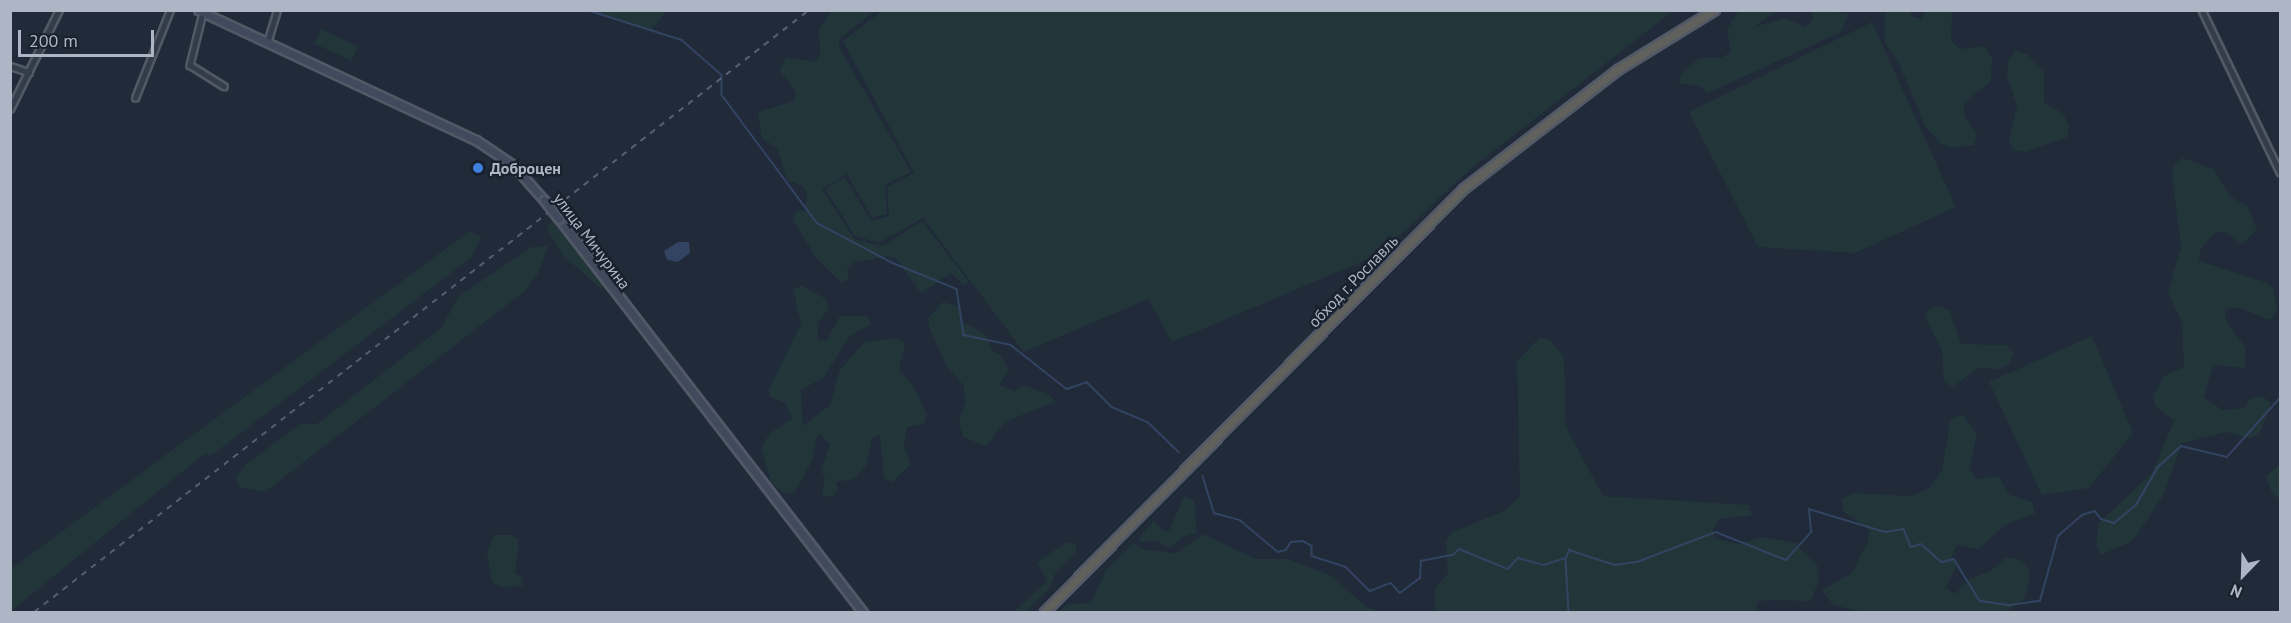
<!DOCTYPE html>
<meta charset="utf-8">
<style>
body{margin:0}
#map{position:relative;width:2291px;height:623px;overflow:hidden;background:#202a39;font-family:"PT Sans",sans-serif}
div>[style]{position:absolute}
.green>*{inset:0;background:#22363a;transform-origin:0 0}
.water>*{inset:0;background:#324462}
.stream>*{height:1.5px;margin:-0.75px;padding:0 0.75px;transform-origin:0.75px;border-radius:0.75px;background:#324462}
.roads{filter:drop-shadow(2px 0 #515967) drop-shadow(-2px 0 #515967) drop-shadow(0 2px #515967) drop-shadow(0 -2px #515967)}
.minor>*{height:4.5px;margin:-2.25px;padding:0 2.25px;transform-origin:2.25px;border-radius:2.25px;background:#333c4a}
.secondary>*{height:7px;margin:-3.5px;padding:0 3.5px;transform-origin:3.5px;border-radius:3.5px;background:#414a5d}
.trunk>*{height:8px;margin:-4px;padding:0 4px;transform-origin:4px;border-radius:4px;background:#60605d}
.rail>*{height:1.5px;margin-top:-0.75px;transform-origin:0;background:repeating-linear-gradient(90deg,#555f71 0 6px,transparent 0 12px)}
.bridges{filter:drop-shadow(2px 0 #515967) drop-shadow(-2px 0 #515967) drop-shadow(0 2px #515967) drop-shadow(0 -2px #515967)}
.secondary-bridge>*{height:7px;margin:-3.5px;padding:0 3.5px;transform-origin:3.5px;border-radius:3.5px;background:#414a5d}
.dots>*{width:16px;height:16px;translate:-50% -50%;box-sizing:border-box;border:3px solid #19212e;border-radius:50%}
span{translate:-50% -50%;white-space:nowrap;text-align:center;line-height:1.15;-webkit-text-stroke:5px #19212e;paint-order:stroke}
.poi-label{font-size:16px;color:#aeb6c6;font-weight:700}
.left{translate:0 -50%;text-align:left}
.street-label{font-size:16px;color:#aeb6c6}
.frame{position:absolute;inset:0;border:12px solid #aeb6c6;pointer-events:none}
.north{position:absolute;left:2213px;top:545px;width:60px;height:60px;-webkit-text-stroke:4px #19212e;paint-order:stroke;rotate:203deg;font-size:16px;font-weight:700;line-height:24px;text-align:center;color:#aeb6c6}
.north::after{content:'';display:block;margin:auto;width:21px;height:27px;background:#aeb6c6;clip-path:polygon(50% 0,100% 100%,50% 72%,0 100%)}
.scale{position:absolute;left:18px;top:30px;width:136px;height:27px;box-sizing:border-box;border:3px solid #aeb6c6;border-top:0;padding-left:8px;font-size:18px;line-height:21px;white-space:nowrap;color:#aeb6c6;-webkit-text-stroke:4px #19212e;paint-order:stroke}
</style>
<div id="map">
<div class="green">
<div style="clip-path:polygon(587px 11px,666px 11px,652px 30px)"></div>
<div style="clip-path:polygon(831px 11px,875px 11px,839px 39px,839px 47px,911px 172px,885px 185px,887px 214px,872px 218px,847px 174px,822px 189px,854px 239px,882px 246px,922px 221px,969px 282px,964px 285px,951px 273px,921px 293px,896px 258px,887px 256px,853px 263px,847px 269px,849px 278px,842px 283px,817px 259px,793px 220px,796px 211px,805px 211px,807px 194px,803px 186px,787px 180px,777px 148px,762px 138px,758px 112px,794px 101px,796px 92px,780px 71px,786px 57px,814px 62px,820px 55px,819px 30px)"></div>
<div style="clip-path:polygon(882px 11px,882px 10px,1673px 11px,1468px 171px,1380px 254px,1172px 342px,1148px 299px,1024px 352px,923px 218px,879px 243px,855px 236px,825px 189px,845px 177px,871px 221px,889px 216px,887px 187px,914px 173px,843px 41px)"></div>
<div style="clip-path:polygon(1776px 11px,1754px 27px,1785px 18px,1805px 27px,1813px 20px,1811px 11px,1849px 13px,1841px 32px,1708px 93px,1700px 86px,1679px 83px,1682px 73px,1699px 58px,1721px 58px,1731px 52px,1727px 29px,1738px 12px)"></div>
<div style="clip-path:polygon(1885px 11px,1911px 11px,1911px 16px,1921px 19px,1926px 11px,1952px 11px,1951px 41px,1960px 49px,1984px 46px,1992px 58px,1991px 81px,1964px 103px,1964px 116px,1977px 134px,1974px 145px,1952px 148px,1941px 144px,1926px 128px,1898px 61px,1885px 44px)"></div>
<div style="clip-path:polygon(1872px 22px,1956px 207px,1855px 253px,1758px 247px,1689px 112px)"></div>
<div style="left:321px;top:29px;width:41px;height:16px;rotate:25deg"></div>
<div style="clip-path:polygon(2016px 50px,2028px 55px,2044px 71px,2044px 102px,2063px 114px,2069px 125px,2067px 137px,2025px 152px,2014px 150px,2009px 141px,2017px 106px,2007px 75px,2009px 59px)"></div>
<div style="clip-path:polygon(2183px 158px,2213px 169px,2230px 196px,2248px 207px,2257px 229px,2242px 245px,2224px 231px,2214px 233px,2200px 250px,2199px 261px,2265px 282px,2274px 289px,2277px 311px,2270px 320px,2238px 307px,2227px 309px,2225px 319px,2245px 347px,2245px 368px,2213px 365px,2204px 397px,2222px 410px,2244px 408px,2251px 398px,2262px 396px,2271px 403px,2259px 435px,2249px 438px,2226px 432px,2182px 443px,2163px 496px,2138px 533px,2132px 541px,2101px 555px,2096px 545px,2099px 523px,2152px 473px,2174px 421px,2156px 407px,2153px 396px,2164px 376px,2184px 367px,2182px 323px,2168px 292px,2181px 247px,2172px 175px,2174px 164px)"></div>
<div style="clip-path:polygon(552px 220px,603px 285px,602px 290px,563px 255px,547px 229px)"></div>
<div style="clip-path:polygon(470px 231px,481px 237px,472px 257px,212px 455px,204px 454px,11px 611px,11px 569px)"></div>
<div style="clip-path:polygon(548px 246px,538px 273px,525px 291px,265px 492px,239px 487px,235px 479px,245px 465px,300px 424px,317px 424px,441px 328px,459px 296px,532px 247px)"></div>
<div style="clip-path:polygon(802px 286px,826px 299px,829px 308px,818px 323px,818px 341px,827px 340px,840px 316px,868px 316px,871px 324px,849px 337px,824px 377px,801px 390px,803px 426px,830px 405px,840px 370px,864px 342px,897px 338px,905px 344px,899px 369px,916px 390px,927px 415px,924px 424px,907px 427px,904px 445px,911px 464px,892px 482px,884px 478px,880px 435px,872px 438px,866px 466px,854px 479px,836px 482px,838px 491px,831px 497px,822px 495px,825px 478px,821px 470px,830px 444px,818px 433px,812px 461px,794px 493px,785px 494px,771px 482px,761px 448px,770px 433px,792px 419px,786px 403px,770px 397px,769px 389px,801px 324px,793px 289px)"></div>
<div style="clip-path:polygon(943px 302px,961px 307px,962px 321px,986px 335px,993px 351px,1001px 355px,1009px 371px,999px 385px,1015px 391px,1023px 385px,1049px 394px,1055px 402px,1005px 422px,986px 446px,963px 437px,959px 420px,966px 402px,963px 385px,946px 365px,929px 327px,928px 318px)"></div>
<div style="clip-path:polygon(1940px 306px,1950px 311px,1961px 344px,2006px 345px,2014px 353px,2009px 364px,1999px 369px,1978px 368px,1953px 387px,1944px 382px,1942px 350px,1925px 317px,1930px 308px)"></div>
<div style="clip-path:polygon(2092px 336px,2133px 433px,2089px 488px,2042px 495px,1989px 382px)"></div>
<div style="clip-path:polygon(1540px 337px,1550px 340px,1564px 357px,1566px 427px,1603px 496px,1749px 505px,1752px 515px,1720px 519px,1713px 529px,1716px 539px,1739px 544px,1761px 537px,1795px 543px,1818px 567px,1819px 580px,1811px 601px,1767px 600px,1757px 602px,1757px 612px,1436px 612px,1434px 590px,1448px 573px,1446px 542px,1452px 532px,1504px 511px,1520px 496px,1517px 361px)"></div>
<div style="clip-path:polygon(1963px 415px,1977px 434px,1969px 468px,1976px 479px,1998px 476px,2010px 495px,2032px 502px,2035px 513px,2005px 525px,1979px 549px,1957px 545px,1952px 556px,1956px 567px,1946px 587px,1955px 594px,1970px 579px,1991px 571px,2006px 557px,2018px 559px,2027px 566px,2030px 577px,2024px 600px,2005px 612px,1863px 612px,1833px 605px,1822px 590px,1852px 573px,1868px 541px,1869px 530px,1843px 511px,1842px 500px,1853px 493px,1910px 496px,1930px 488px,1942px 470px,1951px 418px)"></div>
<div style="clip-path:polygon(2280px 464px,2280px 499px,2272px 494px,2266px 476px)"></div>
<div style="clip-path:polygon(1184px 496px,1194px 500px,1197px 533px,1182px 537px,1170px 548px,1156px 541px,1140px 542px,1139px 538px,1153px 521px,1166px 532px,1170px 529px)"></div>
<div style="clip-path:polygon(1203px 534px,1256px 559px,1288px 559px,1332px 576px,1366px 607px,1382px 612px,1059px 612px,1068px 604px,1091px 603px,1105px 572px,1134px 543px,1145px 550px,1177px 553px)"></div>
<div style="clip-path:polygon(494px 535px,512px 535px,519px 540px,515px 573px,523px 578px,522px 586px,500px 587px,492px 582px,487px 554px)"></div>
<div style="clip-path:polygon(1066px 543px,1075px 543px,1077px 551px,1056px 572px,1049px 589px,1025px 612px,1014px 612px,1047px 581px,1037px 562px)"></div>
</div>
<div class="water">
<div style="clip-path:polygon(678px 242px,689px 242px,690px 253px,678px 262px,667px 260px,664px 251px)"></div>
</div>
<div class="stream">
<div style="left:587px;top:10px;width:100px;rotate:17.5deg"></div>
<div style="left:682px;top:40px;width:53px;rotate:41.2deg"></div>
<div style="left:722px;top:75px;width:20px;rotate:90deg"></div>
<div style="left:722px;top:95px;width:159px;rotate:53.4deg"></div>
<div style="left:817px;top:223px;width:86px;rotate:27.8deg"></div>
<div style="left:893px;top:263px;width:69px;rotate:22.1deg"></div>
<div style="left:957px;top:289px;width:47px;rotate:81.3deg"></div>
<div style="left:964px;top:335px;width:48px;rotate:12deg"></div>
<div style="left:1011px;top:345px;width:71px;rotate:38.2deg"></div>
<div style="left:1067px;top:389px;width:21px;rotate:-19deg"></div>
<div style="left:1087px;top:382px;width:35px;rotate:45deg"></div>
<div style="left:1112px;top:407px;width:39px;rotate:23deg"></div>
<div style="left:1148px;top:422px;width:43px;rotate:44.1deg"></div>
<div style="left:1203px;top:476px;width:39px;rotate:73deg"></div>
<div style="left:1214px;top:513px;width:27px;rotate:15deg"></div>
<div style="left:1240px;top:520px;width:50px;rotate:40.1deg"></div>
<div style="left:1278px;top:552px;width:8px;rotate:-14deg"></div>
<div style="left:1286px;top:550px;width:9px;rotate:-58deg"></div>
<div style="left:1291px;top:542px;width:12px;rotate:-5deg"></div>
<div style="left:1303px;top:541px;width:10px;rotate:29deg"></div>
<div style="left:1312px;top:546px;width:10px;rotate:90deg"></div>
<div style="left:1312px;top:556px;width:36px;rotate:18deg"></div>
<div style="left:1346px;top:567px;width:34px;rotate:45deg"></div>
<div style="left:1370px;top:591px;width:22px;rotate:-21deg"></div>
<div style="left:1391px;top:583px;width:13px;rotate:48deg"></div>
<div style="left:1400px;top:593px;width:25px;rotate:-37deg"></div>
<div style="left:1420px;top:578px;width:17px;rotate:-87deg"></div>
<div style="left:1421px;top:561px;width:33px;rotate:-11deg"></div>
<div style="left:1453px;top:555px;width:8px;rotate:-45deg"></div>
<div style="left:1459px;top:549px;width:53px;rotate:22.2deg"></div>
<div style="left:1508px;top:569px;width:15px;rotate:-48deg"></div>
<div style="left:1518px;top:558px;width:27px;rotate:15deg"></div>
<div style="left:1544px;top:565px;width:23px;rotate:-18deg"></div>
<div style="left:1566px;top:558px;width:9px;rotate:-69deg"></div>
<div style="left:1569px;top:550px;width:48px;rotate:18.1deg"></div>
<div style="left:1615px;top:565px;width:22px;rotate:-8deg"></div>
<div style="left:1637px;top:562px;width:85px;rotate:-20.8deg"></div>
<div style="left:1716px;top:532px;width:75px;rotate:21.8deg"></div>
<div style="left:1786px;top:560px;width:38px;rotate:-48deg"></div>
<div style="left:1811px;top:532px;width:23px;rotate:-95deg"></div>
<div style="left:1809px;top:509px;width:79px;rotate:16.8deg"></div>
<div style="left:1885px;top:532px;width:19px;rotate:-9deg"></div>
<div style="left:1904px;top:529px;width:19px;rotate:69deg"></div>
<div style="left:1911px;top:547px;width:10px;rotate:-17deg"></div>
<div style="left:1921px;top:544px;width:28px;rotate:41deg"></div>
<div style="left:1942px;top:562px;width:12px;rotate:-14deg"></div>
<div style="left:1954px;top:559px;width:49px;rotate:58.2deg"></div>
<div style="left:1980px;top:601px;width:30px;rotate:8deg"></div>
<div style="left:2010px;top:605px;width:30px;rotate:-8deg"></div>
<div style="left:2040px;top:601px;width:67px;rotate:-74.5deg"></div>
<div style="left:2058px;top:536px;width:32px;rotate:-41deg"></div>
<div style="left:2082px;top:515px;width:14px;rotate:-17deg"></div>
<div style="left:2095px;top:511px;width:10px;rotate:53deg"></div>
<div style="left:2101px;top:519px;width:14px;rotate:17deg"></div>
<div style="left:2114px;top:523px;width:28px;rotate:-39deg"></div>
<div style="left:2136px;top:505px;width:44px;rotate:-59.9deg"></div>
<div style="left:2158px;top:467px;width:31px;rotate:-42deg"></div>
<div style="left:2181px;top:446px;width:47px;rotate:13.4deg"></div>
<div style="left:2227px;top:457px;width:79px;rotate:-48.1deg"></div>
<div style="left:1566px;top:559px;width:53px;rotate:86.8deg"></div>
</div>
<div class="roads">
<div class="minor">
<div style="left:2202px;top:10px;width:180px;rotate:64.3deg"></div>
<div style="left:203px;top:13px;width:54px;rotate:104deg"></div>
<div style="left:190px;top:65px;width:40px;rotate:32deg"></div>
<div style="left:267px;top:43px;width:34px;rotate:-73deg"></div>
<div style="left:10px;top:66px;width:20px;rotate:18deg"></div>
<div style="left:135px;top:98px;width:95px;rotate:-68.3deg"></div>
<div style="left:10px;top:109px;width:110px;rotate:-63.7deg"></div>
</div>
<div class="secondary">
<div style="left:198px;top:10px;width:307px;rotate:25.1deg"></div>
<div style="left:476px;top:140px;width:45px;rotate:34deg"></div>
<div style="left:513px;top:165px;width:47px;rotate:48.5deg"></div>
<div style="left:559px;top:219px;width:497px;rotate:52.3deg"></div>
</div>
<div class="trunk">
<div style="left:1045px;top:612px;width:595px;rotate:-45.27deg"></div>
<div style="left:1464px;top:189px;width:195px;rotate:-37.7deg"></div>
<div style="left:1618px;top:70px;width:114px;rotate:-31.7deg"></div>
</div>
</div>
<div class="rail">
<div style="left:34px;top:612px;width:981px;rotate:-37.84deg"></div>
</div>
<div class="bridges">
<div class="secondary-bridge">
<div style="left:544px;top:200px;width:24px;rotate:52deg"></div>
</div>
</div>
<div class="dots">
<div style="left:478px;top:168px;background:#3f7fe0"></div>
</div>
<div class="poi-label">
<span class="left" style="left:490px;top:168px">Доброцен</span>
</div>
<div class="street-label">
<span style="left:592px;top:241px;rotate:53deg">улица Мичурина</span>
<span style="left:1353px;top:281px;rotate:-46deg">обход г. Рославль</span>
</div>
<div class="frame"></div>
<div class="north">N</div>
<div class="scale">200 m</div>
</div>
